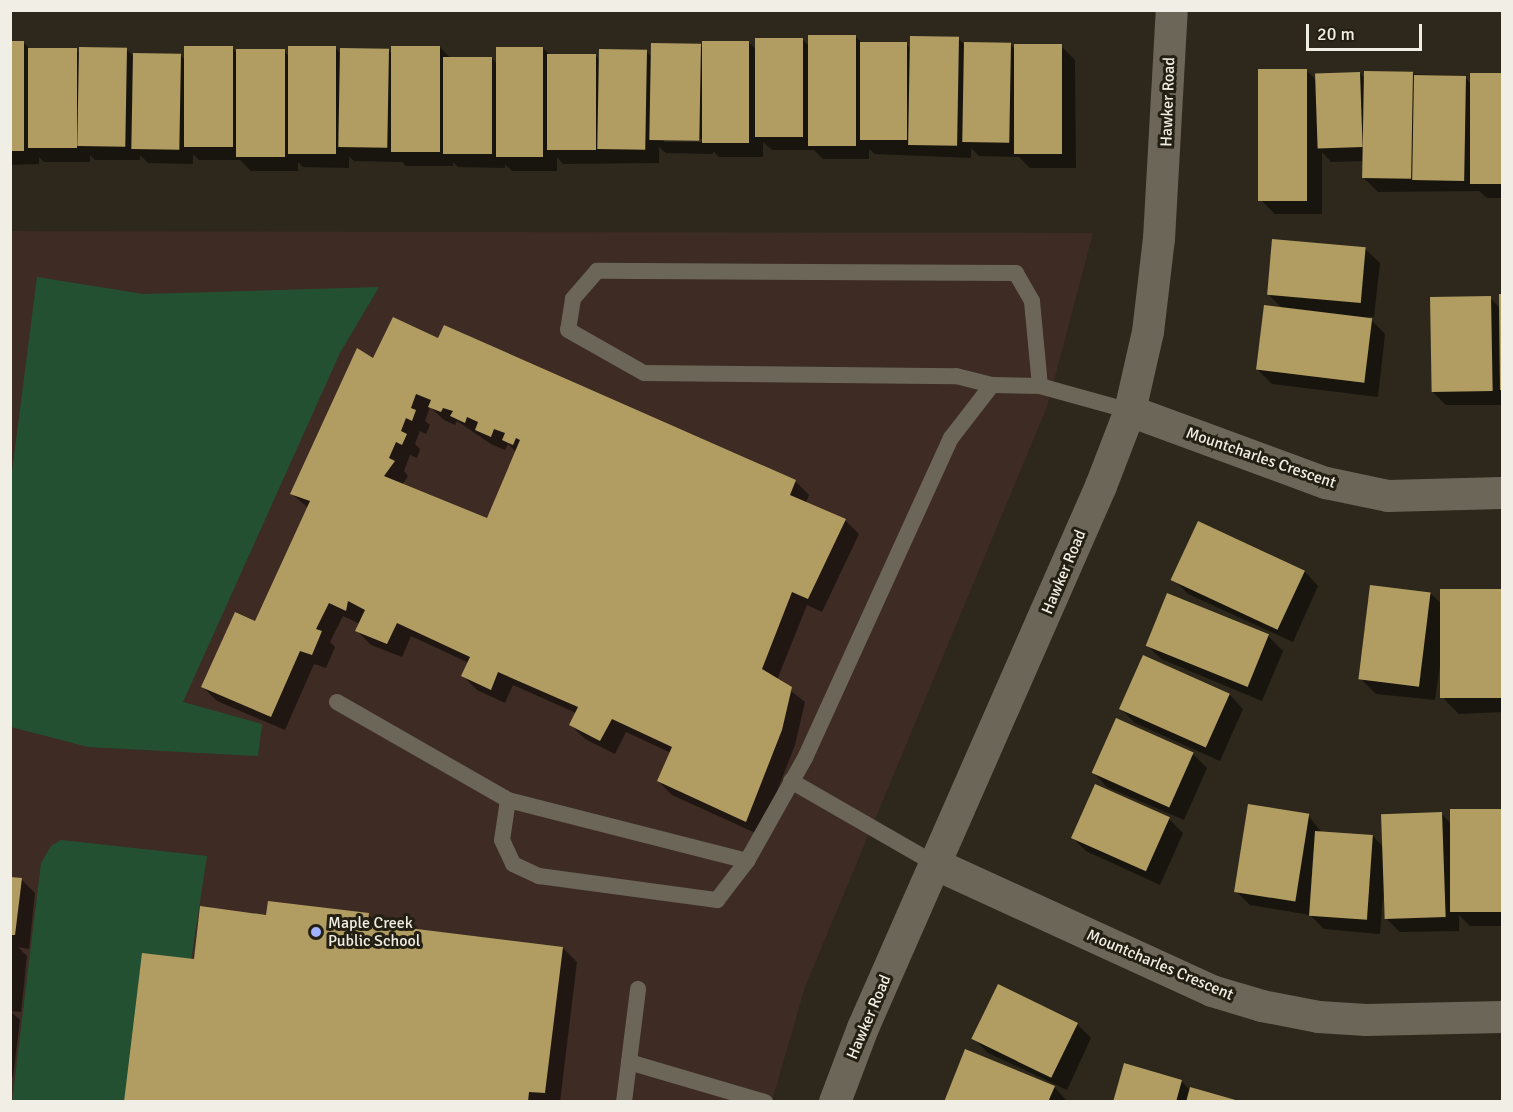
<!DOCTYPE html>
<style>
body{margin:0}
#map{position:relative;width:1513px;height:1112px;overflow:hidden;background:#2d281b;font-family:Signika,sans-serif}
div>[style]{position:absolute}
.education>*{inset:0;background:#3d2b24}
.green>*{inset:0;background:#245032}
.shadow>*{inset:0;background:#0007}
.building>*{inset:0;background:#b19d61;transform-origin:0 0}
.lane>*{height:16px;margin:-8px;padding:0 8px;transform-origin:8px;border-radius:8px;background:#6b6657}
.street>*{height:32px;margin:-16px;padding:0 16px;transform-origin:16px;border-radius:16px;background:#6b6657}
.dots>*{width:16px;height:16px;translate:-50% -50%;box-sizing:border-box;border:3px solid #231f12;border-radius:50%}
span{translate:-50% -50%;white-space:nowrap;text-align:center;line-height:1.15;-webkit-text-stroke:6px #231f12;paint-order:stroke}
.street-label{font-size:16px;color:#f1eee5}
.poi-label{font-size:16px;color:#f1eee5}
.left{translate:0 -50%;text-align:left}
.frame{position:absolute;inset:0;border:12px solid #f1eee5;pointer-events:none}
.scale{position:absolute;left:1306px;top:24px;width:116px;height:27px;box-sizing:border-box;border:3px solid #f1eee5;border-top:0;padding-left:8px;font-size:18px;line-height:21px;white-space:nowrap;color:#f1eee5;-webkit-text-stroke:4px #231f12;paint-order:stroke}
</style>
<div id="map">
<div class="education">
<div style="clip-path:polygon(11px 231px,1093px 233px,1047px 407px,805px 987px,772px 1101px,11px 1102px)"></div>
</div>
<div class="green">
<div style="clip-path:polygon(37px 277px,143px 294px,379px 287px,340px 353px,183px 702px,262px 724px,258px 756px,88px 747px,11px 727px,10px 487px)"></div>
<div style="clip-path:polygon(61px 840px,207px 856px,186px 993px,195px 1101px,12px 1102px,41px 863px,51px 846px)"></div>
</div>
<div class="shadow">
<div style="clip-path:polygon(evenodd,855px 36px,862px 43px,906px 44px,911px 48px,958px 39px,966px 46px,1010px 44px,1016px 50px,1061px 46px,1075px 60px,1076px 168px,1030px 168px,1019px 157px,979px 156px,971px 148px,971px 158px,875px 154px,869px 149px,869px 159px,823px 159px,814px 150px,772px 150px,763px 142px,763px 157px,719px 157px,713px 151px,713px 154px,666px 153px,659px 147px,659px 163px,563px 164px,557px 157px,557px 171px,512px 171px,505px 164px,505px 168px,458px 167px,453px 162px,453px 166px,406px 166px,402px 162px,354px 161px,349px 156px,349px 168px,303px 167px,298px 162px,298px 171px,251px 171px,240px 160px,199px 160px,193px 154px,193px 164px,148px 163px,140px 155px,140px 160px,95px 160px,90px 155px,90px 162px,44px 162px,39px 157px,39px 164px,10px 165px,10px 43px,24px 43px,30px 49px,76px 50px,80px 54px,126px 49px,135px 58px,180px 55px,185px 60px,232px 48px,237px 53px,284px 51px,289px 56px,335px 48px,341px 54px,388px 50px,393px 55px,440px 47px,450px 58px,492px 58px,497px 64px,543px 48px,550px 55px,595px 55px,600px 60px,646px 51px,652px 57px,700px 45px,704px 49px,749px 43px,757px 50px,802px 39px,809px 46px,855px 36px,664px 139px,707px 139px,707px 142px,664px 142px,664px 139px)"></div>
<div style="clip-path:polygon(1307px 71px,1316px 80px,1360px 73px,1365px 79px,1412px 74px,1465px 77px,1471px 84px,1471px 75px,1502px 75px,1502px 198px,1487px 198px,1479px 191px,1378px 192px,1364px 178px,1364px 161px,1331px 162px,1322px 152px,1322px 214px,1275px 214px,1261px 200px)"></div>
<div style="clip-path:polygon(1365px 249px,1380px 263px,1374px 317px,1368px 316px,1385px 334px,1378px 397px,1272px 384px,1258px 370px,1283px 309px,1268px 294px)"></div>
<div style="clip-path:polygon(1501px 296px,1502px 405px,1446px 405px,1432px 391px,1490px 298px,1501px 309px)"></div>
<div style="clip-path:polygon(evenodd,439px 340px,795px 481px,809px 495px,806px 503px,845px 520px,859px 534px,822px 612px,807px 605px,777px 680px,805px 702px,795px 745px,760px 835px,672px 795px,658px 781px,671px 753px,626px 732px,615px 754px,585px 739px,571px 725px,576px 713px,513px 685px,505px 703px,477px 690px,463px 676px,469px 663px,411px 636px,402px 657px,371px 645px,357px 631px,360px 624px,343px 616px,330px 642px,335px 647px,326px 668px,314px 664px,285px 730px,217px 701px,203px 687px,256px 623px,308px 508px,291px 493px,374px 360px,439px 340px,430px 407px,444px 420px,455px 425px,457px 421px,491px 444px,505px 450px,508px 444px,516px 452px,488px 520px,402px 485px,408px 476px,404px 471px,410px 455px,417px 458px,420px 449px,415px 444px,420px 431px,426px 434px,430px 425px,425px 421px,430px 407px)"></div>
<div style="clip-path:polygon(1304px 571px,1318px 586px,1293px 642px,1188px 594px,1174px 580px)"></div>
<div style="clip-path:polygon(1501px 591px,1502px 712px,1459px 714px,1445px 700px,1443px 644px,1435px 700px,1376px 694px,1362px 680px,1430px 593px,1442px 604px)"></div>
<div style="clip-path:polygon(1168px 595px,1269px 637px,1283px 651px,1262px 701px,1161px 659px,1147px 645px)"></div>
<div style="clip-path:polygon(1229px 694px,1243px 709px,1220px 761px,1135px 723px,1121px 709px)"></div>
<div style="clip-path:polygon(1193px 754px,1207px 768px,1184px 820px,1107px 787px,1093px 772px)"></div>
<div style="clip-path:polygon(1502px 810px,1502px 926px,1470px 926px,1459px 915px,1459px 931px,1400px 932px,1386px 918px,1383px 894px,1380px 934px,1324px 929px,1310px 915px,1250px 905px,1236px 891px,1308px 815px,1322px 833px,1373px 836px,1384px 848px,1441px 813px,1452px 825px,1452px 811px)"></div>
<div style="clip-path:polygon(1169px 819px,1183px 833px,1160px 885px,1086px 851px,1072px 837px)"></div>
<div style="clip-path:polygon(10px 878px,21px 879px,35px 893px,29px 949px,18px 947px,27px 956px,21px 1012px,10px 1011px)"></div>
<div style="clip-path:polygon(368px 914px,380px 926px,563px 948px,577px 962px,560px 1102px,126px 1102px,195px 961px,268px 916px)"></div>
<div style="clip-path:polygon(10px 1011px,20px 1020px,13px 1077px,10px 1076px)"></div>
<div style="clip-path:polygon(1077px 1024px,1091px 1038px,1067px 1090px,988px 1053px,974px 1039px)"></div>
<div style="clip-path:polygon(1181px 1081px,1191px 1091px,1235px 1102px,1115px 1102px)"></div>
<div style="clip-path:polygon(1054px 1087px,1068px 1102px,945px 1102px)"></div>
</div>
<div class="building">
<div style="left:808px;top:35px;width:48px;height:111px"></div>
<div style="left:910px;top:36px;width:49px;height:109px;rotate:1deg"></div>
<div style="left:755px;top:38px;width:48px;height:99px"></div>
<div style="left:10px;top:41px;width:14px;height:110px"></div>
<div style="left:702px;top:41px;width:47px;height:102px"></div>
<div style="left:860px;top:42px;width:47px;height:98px"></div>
<div style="left:964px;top:42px;width:47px;height:100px;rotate:1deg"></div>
<div style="left:651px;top:43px;width:50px;height:97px;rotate:1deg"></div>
<div style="left:1014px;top:44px;width:48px;height:110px"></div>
<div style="left:184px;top:46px;width:49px;height:101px"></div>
<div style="left:288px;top:46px;width:48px;height:108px"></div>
<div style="left:391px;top:46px;width:49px;height:106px"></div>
<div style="left:79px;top:47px;width:48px;height:99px;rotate:1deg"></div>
<div style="left:496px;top:47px;width:47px;height:110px"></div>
<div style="left:28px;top:48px;width:49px;height:100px"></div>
<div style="left:340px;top:48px;width:49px;height:99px;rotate:1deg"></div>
<div style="left:236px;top:49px;width:49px;height:108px"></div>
<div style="left:599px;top:49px;width:48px;height:100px;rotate:1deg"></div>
<div style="left:133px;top:53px;width:48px;height:96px;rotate:1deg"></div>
<div style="left:547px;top:54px;width:49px;height:96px"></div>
<div style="left:443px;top:57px;width:49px;height:97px"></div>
<div style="left:1258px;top:69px;width:49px;height:132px"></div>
<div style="left:1364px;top:71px;width:49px;height:107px;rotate:1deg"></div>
<div style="left:1360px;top:72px;width:75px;height:45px;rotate:88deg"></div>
<div style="left:1502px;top:73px;width:111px;height:32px;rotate:90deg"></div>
<div style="left:1414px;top:75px;width:52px;height:105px;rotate:1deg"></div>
<div style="left:1272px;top:239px;width:94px;height:56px;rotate:5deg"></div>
<div style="clip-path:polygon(1499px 294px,1502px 294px,1502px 390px,1500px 390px)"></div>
<div style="left:1491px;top:296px;width:95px;height:61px;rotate:89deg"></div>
<div style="left:1264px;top:305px;width:109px;height:65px;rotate:7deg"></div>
<div style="clip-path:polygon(evenodd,393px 317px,438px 338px,444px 325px,796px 480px,790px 495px,846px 519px,808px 599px,792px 592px,762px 669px,792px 687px,782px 730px,746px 822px,657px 781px,672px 747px,612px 719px,600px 741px,569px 725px,578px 707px,498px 672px,491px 690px,461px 676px,470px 657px,397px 623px,387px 644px,355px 631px,365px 610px,348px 601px,346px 611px,329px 603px,316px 629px,322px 631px,312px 655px,300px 651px,271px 717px,201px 687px,235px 612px,255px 621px,310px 501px,290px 494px,357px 348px,373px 358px,393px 317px,416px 394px,431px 400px,428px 407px,441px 412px,443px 408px,453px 411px,450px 416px,465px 423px,467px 417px,478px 422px,475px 430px,491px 437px,494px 429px,505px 433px,502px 440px,513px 445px,516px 438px,520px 440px,487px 518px,384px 476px,395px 461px,389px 458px,396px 442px,402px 445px,407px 434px,401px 431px,406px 418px,412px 421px,416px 410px,411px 408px,416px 394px)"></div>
<div style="left:1198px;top:521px;width:118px;height:65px;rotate:25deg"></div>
<div style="left:1370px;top:585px;width:61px;height:95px;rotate:7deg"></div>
<div style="left:1502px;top:589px;width:109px;height:62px;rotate:90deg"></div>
<div style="left:1167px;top:593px;width:110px;height:57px;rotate:22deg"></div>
<div style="left:1143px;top:655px;width:95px;height:59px;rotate:24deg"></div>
<div style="left:1116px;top:718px;width:85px;height:60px;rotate:24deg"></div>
<div style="left:1095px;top:784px;width:82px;height:59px;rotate:24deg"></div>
<div style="left:1248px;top:804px;width:62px;height:89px;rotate:9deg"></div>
<div style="left:1502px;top:809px;width:103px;height:52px;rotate:90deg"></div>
<div style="left:1442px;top:812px;width:105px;height:61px;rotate:88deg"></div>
<div style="left:1315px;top:831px;width:58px;height:85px;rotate:4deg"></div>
<div style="clip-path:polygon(10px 877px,22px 878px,15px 935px,10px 935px)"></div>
<div style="clip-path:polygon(268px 901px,369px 913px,368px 923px,563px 947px,545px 1093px,529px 1092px,528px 1102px,124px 1102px,142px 953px,194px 959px,200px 906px,266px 915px)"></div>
<div style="left:998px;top:984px;width:89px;height:61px;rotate:26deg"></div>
<div style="clip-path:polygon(965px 1049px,1055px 1086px,1048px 1102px,944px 1102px)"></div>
<div style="clip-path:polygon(1124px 1063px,1182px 1080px,1176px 1102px,1113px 1102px)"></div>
<div style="clip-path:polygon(1190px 1087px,1239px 1101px,1238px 1102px,1186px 1102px)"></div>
</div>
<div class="lane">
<div style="left:1040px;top:386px;width:85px;rotate:-95.4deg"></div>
<div style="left:1032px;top:301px;width:32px;rotate:-120deg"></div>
<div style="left:1016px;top:273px;width:419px;rotate:-179.7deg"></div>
<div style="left:597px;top:271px;width:37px;rotate:131deg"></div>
<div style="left:573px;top:299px;width:31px;rotate:99deg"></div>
<div style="left:568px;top:330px;width:87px;rotate:29.5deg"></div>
<div style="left:644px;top:373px;width:312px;rotate:0.6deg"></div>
<div style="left:956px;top:376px;width:37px;rotate:14deg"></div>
<div style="left:992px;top:385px;width:48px;rotate:1.2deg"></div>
<div style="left:1040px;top:386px;width:93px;rotate:15.5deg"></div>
<div style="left:337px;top:702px;width:197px;rotate:29.8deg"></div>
<div style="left:508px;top:800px;width:247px;rotate:14.3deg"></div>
<div style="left:747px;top:861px;width:118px;rotate:-60.6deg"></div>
<div style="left:805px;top:758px;width:352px;rotate:-65.5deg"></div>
<div style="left:951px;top:438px;width:67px;rotate:-52.3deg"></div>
<div style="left:791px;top:781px;width:168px;rotate:29.9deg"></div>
<div style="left:508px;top:800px;width:40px;rotate:98.5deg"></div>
<div style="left:502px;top:840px;width:26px;rotate:65deg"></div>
<div style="left:513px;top:864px;width:29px;rotate:25deg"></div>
<div style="left:539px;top:876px;width:180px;rotate:7.7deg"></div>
<div style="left:717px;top:900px;width:49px;rotate:-52.4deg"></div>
<div style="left:629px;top:1062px;width:142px;rotate:16.4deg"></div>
<div style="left:624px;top:1102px;width:114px;rotate:-82.9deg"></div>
</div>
<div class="street">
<div style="left:1130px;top:411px;width:209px;rotate:20.2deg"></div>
<div style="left:1326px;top:483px;width:63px;rotate:11.8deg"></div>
<div style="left:1388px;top:496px;width:114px;rotate:-1.5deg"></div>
<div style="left:937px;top:865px;width:302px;rotate:24.6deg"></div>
<div style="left:1212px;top:991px;width:52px;rotate:16.7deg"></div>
<div style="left:1262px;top:1006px;width:58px;rotate:10.9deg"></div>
<div style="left:1319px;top:1017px;width:47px;rotate:3.7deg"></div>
<div style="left:1366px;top:1020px;width:136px;rotate:-1.3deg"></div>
<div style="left:835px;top:1102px;width:79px;rotate:-69.3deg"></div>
<div style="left:863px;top:1028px;width:592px;rotate:-66.29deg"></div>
<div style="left:1101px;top:486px;width:80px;rotate:-68.9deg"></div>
<div style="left:1130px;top:411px;width:81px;rotate:-77.2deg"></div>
<div style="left:1148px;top:332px;width:94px;rotate:-83.3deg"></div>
<div style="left:1159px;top:239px;width:229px;rotate:-86.8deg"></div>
</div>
<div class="dots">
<div style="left:316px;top:932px;background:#a1b3fd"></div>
</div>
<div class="street-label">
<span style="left:1168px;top:102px;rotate:-88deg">Hawker Road</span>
<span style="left:1261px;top:458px;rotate:19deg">Mountcharles Crescent</span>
<span style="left:1064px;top:572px;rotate:-67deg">Hawker Road</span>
<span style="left:1160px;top:965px;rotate:23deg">Mountcharles Crescent</span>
<span style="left:869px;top:1017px;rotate:-67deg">Hawker Road</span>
</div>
<div class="poi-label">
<span class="left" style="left:328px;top:932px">Maple Creek<br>Public School</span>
</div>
<div class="frame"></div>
<div class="scale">20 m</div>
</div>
